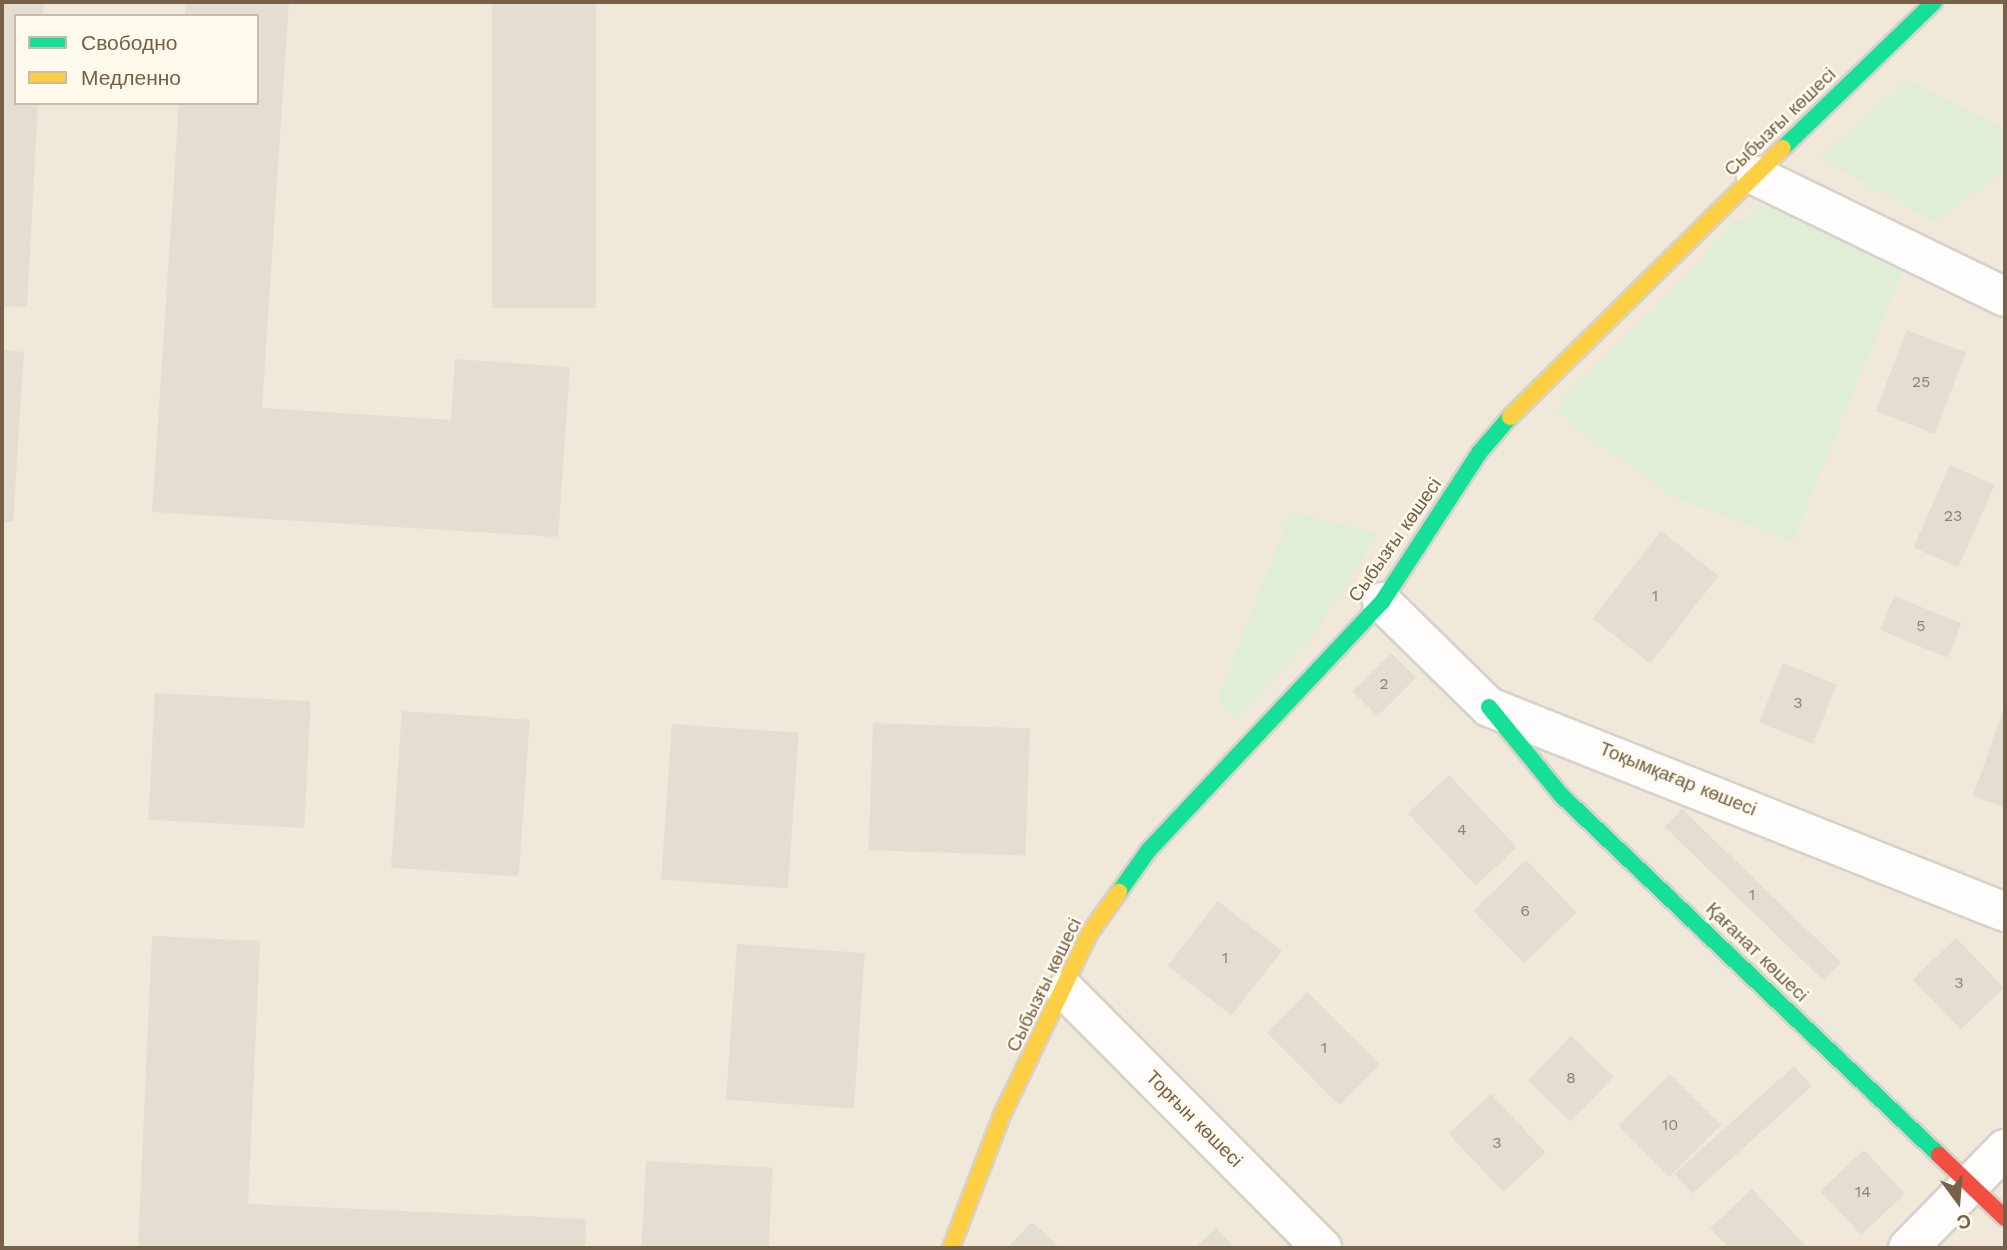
<!DOCTYPE html>
<meta charset="utf-8">
<style>
body{margin:0}
#map{position:relative;width:2007px;height:1250px;overflow:hidden;background:#f7f4eb;font-family:"Work Sans",sans-serif}
div>[style]{position:absolute}
.residential>*{inset:0;background:#f0e8d8}
.green>*{inset:0;background:#e0eed6}
.building>*{inset:0;background:#e4ddd2;transform-origin:0 0}
.roads{filter:drop-shadow(2px 0 #d6d1c9) drop-shadow(-2px 0 #d6d1c9) drop-shadow(0 2px #d6d1c9) drop-shadow(0 -2px #d6d1c9)}
.street>*{height:38px;margin:-19px;padding:0 19px;transform-origin:19px;border-radius:19px;background:#fefdfc}
.fast>*{height:16px;margin:-8px;padding:0 8px;transform-origin:8px;border-radius:8px;background:#16e098}
.slow>*{height:16px;margin:-8px;padding:0 8px;transform-origin:8px;border-radius:8px;background:#ffcf43}
.jam>*{height:16px;margin:-8px;padding:0 8px;transform-origin:8px;border-radius:8px;background:#f24e42}
span{translate:-50% -50%;white-space:nowrap;text-align:center;line-height:1.15;-webkit-text-stroke:5px #fffaec;paint-order:stroke}
.number-label{font-size:16px;color:#93816e}
.number-label span{-webkit-text-stroke-width:0}
.street-label{font-size:19px;color:#76604a}
.frame{position:absolute;inset:0;border:4px solid #76604a;pointer-events:none}
.legend{position:absolute;left:14px;top:14px;width:245px;height:91px;box-sizing:border-box;background:#fffaec;border:2px solid #c8bcab;margin:0;padding:9px 12px;list-style:none;font-size:21px;color:#76604a}
.legend li{display:flex;align-items:center;gap:14px;height:35px}
.legend b{width:35px;border:2px solid #c8bcab}
.north{position:absolute;left:1923px;top:1166px;width:70px;height:70px;-webkit-text-stroke:5px #fffaec;paint-order:stroke;rotate:164deg;font-size:19px;font-weight:700;line-height:28px;text-align:center;color:#76604a}
.north::after{content:'';display:block;margin:auto;width:24px;height:32px;background:#76604a;clip-path:polygon(50% 0,100% 100%,50% 72%,0 100%)}
</style>
<div id="map">
<div class="residential">
<div style="clip-path:polygon(evenodd,2px 2px,2005px 2px,2005px 1248px,2px 1248px,2px 2px,16px 16px,257px 16px,257px 103px,16px 103px,16px 16px)"></div>
</div>
<div class="green">
<div style="clip-path:polygon(1907px 79px,2005px 128px,2005px 171px,1934px 222px,1820px 158px)"></div>
<div style="clip-path:polygon(1771px 207px,1903px 271px,1793px 541px,1673px 497px,1553px 411px,1736px 222px)"></div>
<div style="clip-path:polygon(1291px 512px,1378px 533px,1313px 637px,1235px 721px,1218px 697px)"></div>
</div>
<div class="building">
<div style="clip-path:polygon(2px 2px,44px 2px,43px 16px,16px 16px,16px 103px,38px 103px,27px 307px,2px 306px)"></div>
<div style="clip-path:polygon(186px 2px,289px 2px,262px 408px,451px 420px,455px 359px,570px 367px,558px 537px,152px 512px,179px 103px,257px 103px,257px 16px,185px 16px)"></div>
<div style="left:492px;top:2px;width:104px;height:306px"></div>
<div style="left:1907px;top:330px;width:63px;height:87px;rotate:21deg"></div>
<div style="clip-path:polygon(2px 350px,24px 352px,13px 522px,2px 522px)"></div>
<div style="left:1950px;top:465px;width:49px;height:90px;rotate:24deg"></div>
<div style="left:1661px;top:531px;width:73px;height:111px;rotate:38deg"></div>
<div style="left:1894px;top:596px;width:73px;height:37px;rotate:22deg"></div>
<div style="left:1391px;top:653px;width:35px;height:54px;rotate:45deg"></div>
<div style="left:1783px;top:663px;width:58px;height:64px;rotate:22deg"></div>
<div style="left:155px;top:693px;width:156px;height:127px;rotate:3deg"></div>
<div style="clip-path:polygon(2005px 705px,2005px 808px,1973px 796px)"></div>
<div style="left:402px;top:711px;width:128px;height:157px;rotate:4deg"></div>
<div style="left:873px;top:723px;width:157px;height:127px;rotate:2deg"></div>
<div style="left:672px;top:724px;width:127px;height:156px;rotate:4deg"></div>
<div style="left:1449px;top:775px;width:99px;height:56px;rotate:47deg"></div>
<div style="left:1682px;top:809px;width:221px;height:25px;rotate:44deg"></div>
<div style="left:1526px;top:860px;width:73px;height:73px;rotate:46deg"></div>
<div style="left:1218px;top:901px;width:81px;height:82px;rotate:38deg"></div>
<div style="clip-path:polygon(152px 936px,260px 941px,248px 1204px,586px 1219px,585px 1248px,138px 1248px)"></div>
<div style="left:1956px;top:938px;width:69px;height:60px;rotate:46deg"></div>
<div style="left:737px;top:944px;width:128px;height:156px;rotate:4deg"></div>
<div style="left:1307px;top:992px;width:103px;height:57px;rotate:45deg"></div>
<div style="left:1571px;top:1036px;width:59px;height:62px;rotate:44deg"></div>
<div style="left:1794px;top:1066px;width:27px;height:161px;rotate:48deg"></div>
<div style="left:1670px;top:1074px;width:72px;height:73px;rotate:45deg"></div>
<div style="left:1491px;top:1094px;width:80px;height:58px;rotate:47deg"></div>
<div style="left:1864px;top:1150px;width:60px;height:60px;rotate:47deg"></div>
<div style="left:646px;top:1161px;width:127px;height:87px;rotate:3deg"></div>
<div style="clip-path:polygon(1752px 1189px,1806px 1246px,1803px 1248px,1729px 1248px,1710px 1228px)"></div>
<div style="clip-path:polygon(1032px 1222px,1060px 1248px,1007px 1248px)"></div>
<div style="clip-path:polygon(1216px 1228px,1235px 1248px,1195px 1248px)"></div>
</div>
<div class="roads">
<div class="street">
<div style="left:1756px;top:176px;width:277px;rotate:25.9deg"></div>
<div style="left:1382px;top:602px;width:150px;rotate:44.5deg"></div>
<div style="left:1489px;top:707px;width:555px;rotate:21.67deg"></div>
<div style="left:1066px;top:991px;width:363px;rotate:45.1deg"></div>
<div style="left:1908px;top:1248px;width:139px;rotate:-45.6deg"></div>
</div>
<div class="fast">
<div style="left:1783px;top:148px;width:210px;rotate:-44deg"></div>
<div style="left:1489px;top:707px;width:114px;rotate:50.7deg"></div>
<div style="left:1561px;top:795px;width:522px;rotate:43.6deg"></div>
<div style="left:1119px;top:892px;width:50px;rotate:-54.7deg"></div>
<div style="left:1148px;top:851px;width:342px;rotate:-46.8deg"></div>
<div style="left:1382px;top:602px;width:178px;rotate:-56.9deg"></div>
<div style="left:1479px;top:453px;width:48px;rotate:-49.3deg"></div>
</div>
<div class="slow">
<div style="left:1510px;top:417px;width:383px;rotate:-44.6deg"></div>
<div style="left:951px;top:1248px;width:142px;rotate:-69deg"></div>
<div style="left:1002px;top:1115px;width:201px;rotate:-64.3deg"></div>
<div style="left:1089px;top:934px;width:52px;rotate:-54.5deg"></div>
</div>
<div class="jam">
<div style="left:1939px;top:1155px;width:91px;rotate:43.7deg"></div>
</div>
</div>
<div class="number-label">
<span style="left:1921px;top:382px">25</span>
<span style="left:1953px;top:516px">23</span>
<span style="left:1655px;top:596px">1</span>
<span style="left:1921px;top:626px">5</span>
<span style="left:1384px;top:684px">2</span>
<span style="left:1798px;top:703px">3</span>
<span style="left:1462px;top:830px">4</span>
<span style="left:1752px;top:895px">1</span>
<span style="left:1525px;top:911px">6</span>
<span style="left:1225px;top:958px">1</span>
<span style="left:1959px;top:983px">3</span>
<span style="left:1324px;top:1048px">1</span>
<span style="left:1571px;top:1078px">8</span>
<span style="left:1670px;top:1125px">10</span>
<span style="left:1497px;top:1143px">3</span>
<span style="left:1863px;top:1192px">14</span>
</div>
<div class="street-label">
<span style="left:1780px;top:122px;rotate:-44deg">Сыбызғы көшесі</span>
<span style="left:1395px;top:540px;rotate:-55deg">Сыбызғы көшесі</span>
<span style="left:1678px;top:779px;rotate:22deg">Тоқымқағар көшесі</span>
<span style="left:1757px;top:952px;rotate:44deg">Қағанат көшесі</span>
<span style="left:1044px;top:985px;rotate:-64deg">Сыбызғы көшесі</span>
<span style="left:1194px;top:1119px;rotate:45deg">Торғын көшесі</span>
</div>
<div class="frame"></div>
<ul class="legend">
<li><b style="height:9px;background:#16e098"></b>Свободно</li>
<li><b style="height:9px;background:#ffcf43"></b>Медленно</li>
</ul>
<div class="north">С</div>
</div>
